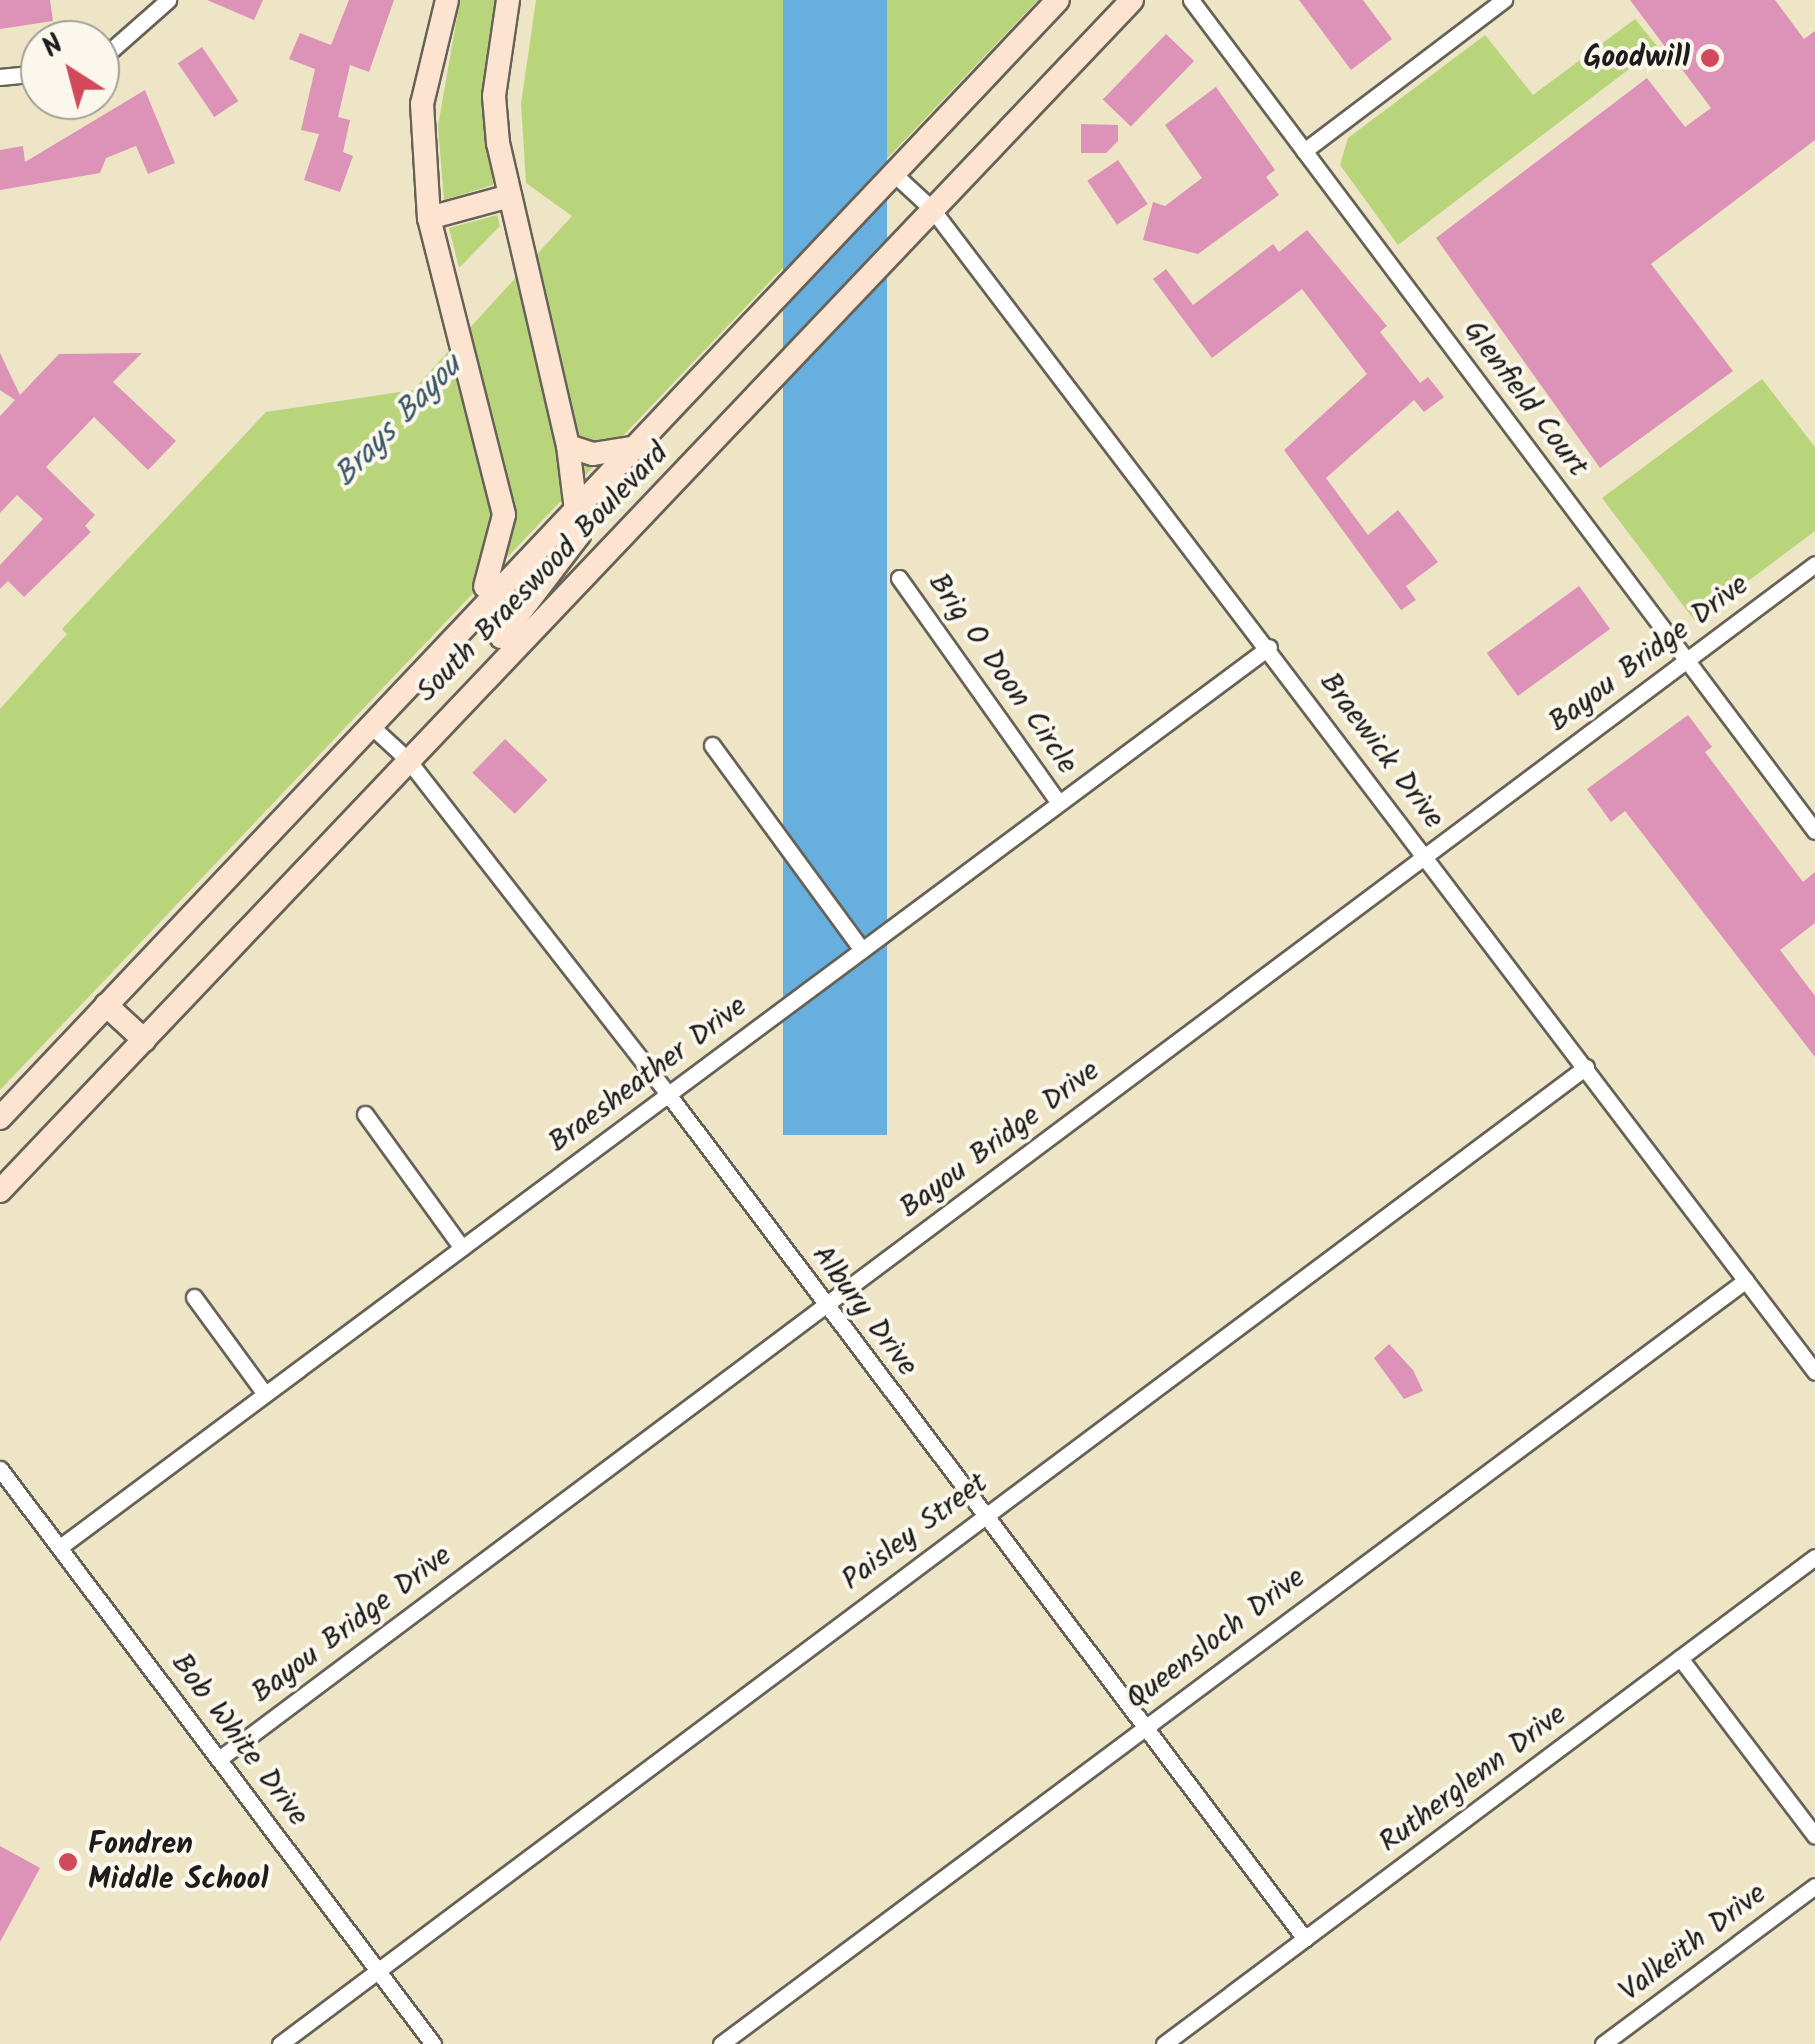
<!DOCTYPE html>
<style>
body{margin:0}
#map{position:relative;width:1815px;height:2044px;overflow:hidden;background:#eee5c7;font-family:Kalam,sans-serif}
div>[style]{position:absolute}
.green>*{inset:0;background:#b9d57b}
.water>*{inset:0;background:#66afde;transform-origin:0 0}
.building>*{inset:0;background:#dc93b7;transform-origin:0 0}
.roads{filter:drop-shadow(2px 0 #666258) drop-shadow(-2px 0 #666258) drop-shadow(0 2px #666258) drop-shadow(0 -2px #666258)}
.minor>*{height:15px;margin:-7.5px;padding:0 7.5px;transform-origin:7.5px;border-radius:7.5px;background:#fff}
.secondary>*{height:22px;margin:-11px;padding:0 11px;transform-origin:11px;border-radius:11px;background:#fde4d0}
.dots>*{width:28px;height:28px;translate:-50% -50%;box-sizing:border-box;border:5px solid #fbf7ec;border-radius:50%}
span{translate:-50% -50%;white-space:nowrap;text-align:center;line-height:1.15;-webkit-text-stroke:8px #fbf7ec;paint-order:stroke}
.poi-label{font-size:30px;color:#1c1c1c;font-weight:700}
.right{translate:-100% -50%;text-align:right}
.left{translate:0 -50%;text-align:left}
.street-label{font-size:30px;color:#1c1c1c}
.water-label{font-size:32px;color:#3a576a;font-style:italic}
.north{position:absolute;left:20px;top:20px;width:100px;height:100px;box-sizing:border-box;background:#fbf7ec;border:2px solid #a29f99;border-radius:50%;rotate:324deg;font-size:28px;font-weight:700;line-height:40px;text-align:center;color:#1c1c1c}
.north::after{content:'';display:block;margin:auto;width:35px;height:45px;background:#d1495b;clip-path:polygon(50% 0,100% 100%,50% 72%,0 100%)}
</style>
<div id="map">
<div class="green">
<div style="clip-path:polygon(460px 0,497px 0,486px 116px,493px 185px,444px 200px,438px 126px)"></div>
<div style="clip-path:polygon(536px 0,1038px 0,0 1090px,0 709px,67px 634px,62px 629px,266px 412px,413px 390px,572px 216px,526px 183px,521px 104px)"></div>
<div style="clip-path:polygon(1635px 19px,1658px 47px,1398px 245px,1340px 165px,1348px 138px,1485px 35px,1533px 95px)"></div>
<div style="clip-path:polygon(497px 215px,500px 226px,459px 268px,449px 228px)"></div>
<div style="clip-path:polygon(1762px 379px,1815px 447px,1815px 531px,1695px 621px,1602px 498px)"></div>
</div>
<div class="water">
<div style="left:783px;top:0;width:104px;height:1135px"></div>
</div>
<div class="building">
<div style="clip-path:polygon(0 0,50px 0,53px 21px,0 29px)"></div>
<div style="clip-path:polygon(207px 0,263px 0,254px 20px)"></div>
<div style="clip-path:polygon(349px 0,394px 0,369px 72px,350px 65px,338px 117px,350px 120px,343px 152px,353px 156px,340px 192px,304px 180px,319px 134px,301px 130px,315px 69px,289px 59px,300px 33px,331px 45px)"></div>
<div style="clip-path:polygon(1299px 0,1363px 0,1392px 39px,1351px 70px)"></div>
<div style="clip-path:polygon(1630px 0,1775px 0,1804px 39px,1815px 31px,1815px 140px,1651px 264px,1733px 371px,1600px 468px,1436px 238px,1647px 78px,1685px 127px,1711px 108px)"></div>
<div style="left:1166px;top:34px;width:39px;height:91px;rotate:44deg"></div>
<div style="left:202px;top:47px;width:65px;height:29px;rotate:56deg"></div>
<div style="clip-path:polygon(1216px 87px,1275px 170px,1266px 177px,1279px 195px,1198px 254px,1143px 240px,1153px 202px,1165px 206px,1202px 178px,1165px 125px)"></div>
<div style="clip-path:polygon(145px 90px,175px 163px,148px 174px,136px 146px,106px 158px,100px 173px,0 190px,0 150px,23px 146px,25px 162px)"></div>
<div style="clip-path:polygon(1081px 124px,1118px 125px,1118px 141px,1106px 153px,1081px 153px)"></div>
<div style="left:1118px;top:160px;width:53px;height:37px;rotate:56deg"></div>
<div style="clip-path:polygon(1307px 230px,1387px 326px,1380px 332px,1420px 383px,1428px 377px,1444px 397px,1424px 412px,1414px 400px,1326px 478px,1368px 535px,1398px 510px,1438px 562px,1406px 586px,1416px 600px,1401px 610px,1284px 450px,1367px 374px,1302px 289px,1212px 358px,1153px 279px,1166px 269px,1193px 305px,1273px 244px,1279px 252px)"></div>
<div style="clip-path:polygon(0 353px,20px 395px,59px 354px,142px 353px,113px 382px,176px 441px,148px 470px,94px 417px,46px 467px,95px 515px,85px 526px,91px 532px,24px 597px,8px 581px,0 589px,0 565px,43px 519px,17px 495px,0 513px,0 416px,15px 400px,0 390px)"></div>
<div style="left:1579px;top:586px;width:53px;height:114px;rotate:54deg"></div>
<div style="clip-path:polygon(1688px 715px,1712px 747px,1705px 752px,1803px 882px,1815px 872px,1815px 923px,1780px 950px,1815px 996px,1815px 1057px,1625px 811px,1611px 822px,1587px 789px)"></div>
<div style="left:505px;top:739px;width:59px;height:47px;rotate:44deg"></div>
<div style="clip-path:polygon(1389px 1344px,1413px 1370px,1423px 1391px,1404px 1399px,1374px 1358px)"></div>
<div style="clip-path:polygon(0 1846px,40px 1868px,0 1942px)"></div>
</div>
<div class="roads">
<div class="minor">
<div style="left:1191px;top:0;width:1039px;rotate:53.1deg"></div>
<div style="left:100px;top:60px;width:91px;rotate:-41.4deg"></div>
<div style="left:0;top:77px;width:40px;rotate:-5.7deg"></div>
<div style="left:1304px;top:151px;width:251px;rotate:-37.1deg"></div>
<div style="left:892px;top:172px;width:54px;rotate:42.8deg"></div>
<div style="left:932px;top:209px;width:1460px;rotate:52.79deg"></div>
<div style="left:899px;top:578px;width:276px;rotate:54.6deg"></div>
<div style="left:370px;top:725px;width:52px;rotate:42.6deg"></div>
<div style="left:408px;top:760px;width:423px;rotate:52.1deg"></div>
<div style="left:668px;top:1094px;width:1058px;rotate:52.99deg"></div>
<div style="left:712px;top:745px;width:254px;rotate:53.8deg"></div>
<div style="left:365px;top:1114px;width:165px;rotate:54.1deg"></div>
<div style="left:194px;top:1297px;width:120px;rotate:53.8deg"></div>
<div style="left:0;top:1469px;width:720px;rotate:53.02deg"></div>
<div style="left:60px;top:1547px;width:1507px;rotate:-36.66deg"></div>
<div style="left:1680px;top:1658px;width:223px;rotate:52.8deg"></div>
<div style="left:219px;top:1759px;width:1994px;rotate:-36.82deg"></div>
<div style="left:280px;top:2044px;width:1631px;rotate:-36.8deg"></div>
<div style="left:721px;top:2044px;width:1278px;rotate:-36.7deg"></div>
<div style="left:1164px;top:2044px;width:813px;rotate:-36.8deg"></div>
<div style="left:1603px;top:2044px;width:264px;rotate:-36.7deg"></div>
</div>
<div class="secondary">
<div style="left:447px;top:0;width:107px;rotate:103.5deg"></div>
<div style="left:422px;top:104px;width:114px;rotate:86.5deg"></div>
<div style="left:429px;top:218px;width:306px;rotate:75.8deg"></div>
<div style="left:504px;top:515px;width:74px;rotate:104.8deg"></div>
<div style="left:429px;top:218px;width:84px;rotate:-15.2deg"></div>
<div style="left:568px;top:446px;width:26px;rotate:18deg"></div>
<div style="left:593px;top:454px;width:38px;rotate:-9deg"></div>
<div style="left:501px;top:637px;width:128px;rotate:-52.6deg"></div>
<div style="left:579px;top:535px;width:90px;rotate:-97deg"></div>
<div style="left:568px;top:446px;width:311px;rotate:-103deg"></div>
<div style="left:498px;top:143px;width:47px;rotate:-94.9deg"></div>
<div style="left:494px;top:96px;width:97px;rotate:-81.7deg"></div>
<div style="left:106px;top:1005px;width:52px;rotate:42.6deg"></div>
<div style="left:0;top:1118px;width:1539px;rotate:-46.58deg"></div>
<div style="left:0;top:1191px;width:1643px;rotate:-46.45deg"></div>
</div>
</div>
<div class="dots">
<div style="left:1710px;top:58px;background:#d1495b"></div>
<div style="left:68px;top:1862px;background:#d1495b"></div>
</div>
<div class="poi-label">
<span class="right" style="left:1690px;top:58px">Goodwill</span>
<span class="left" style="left:88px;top:1862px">Fondren<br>Middle School</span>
</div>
<div class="street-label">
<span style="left:1525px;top:399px;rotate:53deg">Glenfield Court</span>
<span style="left:543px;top:573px;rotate:-46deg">South Braeswood Boulevard</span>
<span style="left:1649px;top:654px;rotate:-37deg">Bayou Bridge Drive</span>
<span style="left:1002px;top:674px;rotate:55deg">Brig O Doon Circle</span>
<span style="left:1381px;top:751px;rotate:53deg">Braewick Drive</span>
<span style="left:648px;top:1075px;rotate:-37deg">Braesheather Drive</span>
<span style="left:1000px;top:1140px;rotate:-37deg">Bayou Bridge Drive</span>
<span style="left:864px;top:1311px;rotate:53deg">Albury Drive</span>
<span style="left:915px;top:1532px;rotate:-37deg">Paisley Street</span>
<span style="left:352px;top:1625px;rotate:-37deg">Bayou Bridge Drive</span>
<span style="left:1216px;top:1639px;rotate:-37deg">Queensloch Drive</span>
<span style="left:239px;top:1740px;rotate:53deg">Bob White Drive</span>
<span style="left:1473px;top:1779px;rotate:-37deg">Rutherglenn Drive</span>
<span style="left:1693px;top:1943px;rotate:-37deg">Valkeith Drive</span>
</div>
<div class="water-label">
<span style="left:399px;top:422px;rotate:-46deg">Brays Bayou</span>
</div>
<div class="north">N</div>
</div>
